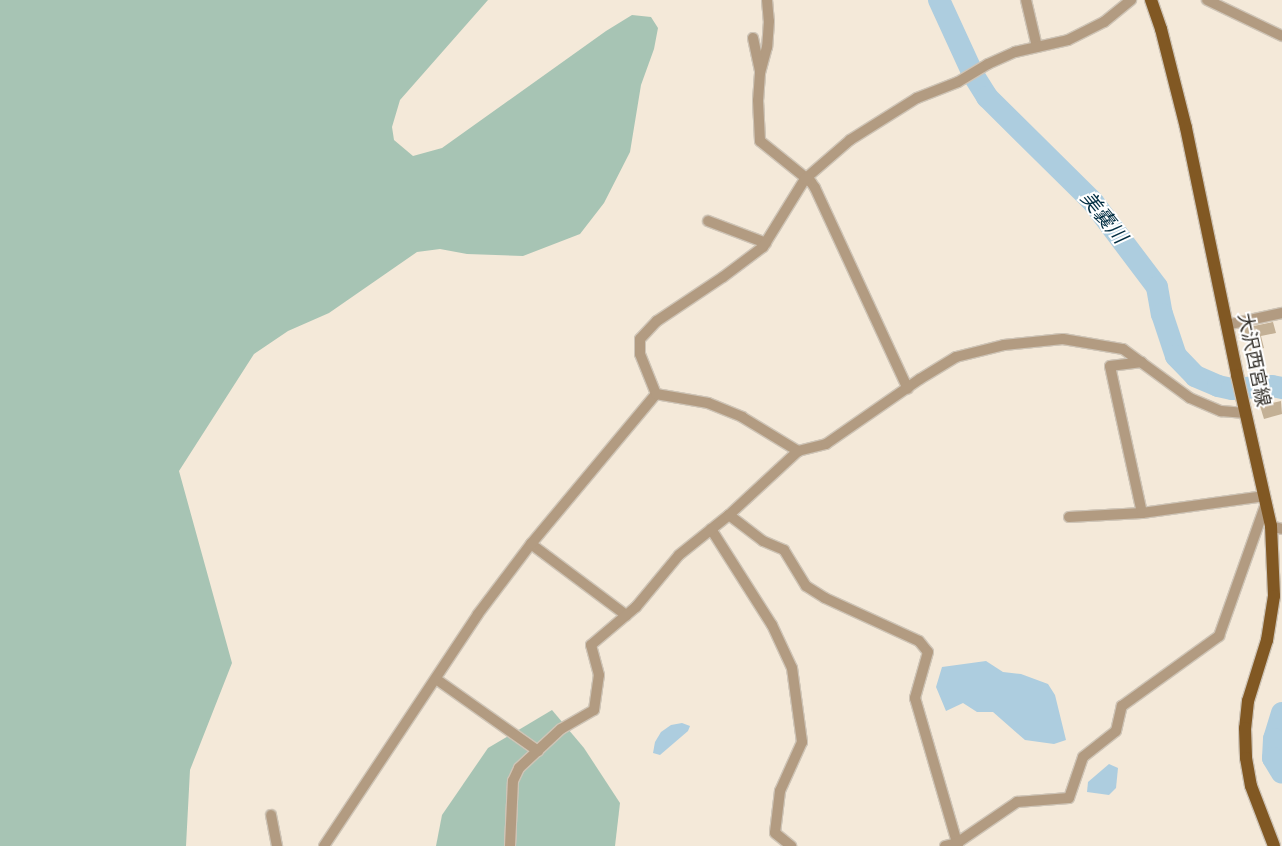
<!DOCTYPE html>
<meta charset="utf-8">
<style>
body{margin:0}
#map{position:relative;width:1282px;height:846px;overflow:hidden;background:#f4e9d9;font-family:"Alegreya Sans","Noto Sans JP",sans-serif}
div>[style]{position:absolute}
.green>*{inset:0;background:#a7c4b4}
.water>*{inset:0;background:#adcddf}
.river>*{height:22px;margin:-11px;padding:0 11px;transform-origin:11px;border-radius:11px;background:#adcddf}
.building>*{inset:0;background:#c3b095}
.roads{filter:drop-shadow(1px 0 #cec4b6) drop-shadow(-1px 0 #cec4b6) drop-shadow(0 1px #cec4b6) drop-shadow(0 -1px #cec4b6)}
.minor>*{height:10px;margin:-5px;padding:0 5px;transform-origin:5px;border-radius:5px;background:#b29b81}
.primary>*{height:12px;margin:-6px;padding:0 6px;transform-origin:6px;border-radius:6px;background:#815823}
span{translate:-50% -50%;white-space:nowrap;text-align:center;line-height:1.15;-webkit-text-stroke:4px #fff;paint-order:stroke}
.street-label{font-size:19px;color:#35312b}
.water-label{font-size:20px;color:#022e42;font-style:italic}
</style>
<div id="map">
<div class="green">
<div style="clip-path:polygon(0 0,488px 0,400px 100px,392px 127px,394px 140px,413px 156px,442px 148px,606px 31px,632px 15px,651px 17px,658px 28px,654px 49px,641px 85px,630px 152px,604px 203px,580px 234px,523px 256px,467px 254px,440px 249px,417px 252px,329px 313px,288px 331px,254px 354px,179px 471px,232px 663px,190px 770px,186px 846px,0 846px)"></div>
<div style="clip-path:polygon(552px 710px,584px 748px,620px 803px,615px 846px,436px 846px,442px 815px,488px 748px)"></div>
</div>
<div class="water">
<div style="clip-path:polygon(986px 661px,1003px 672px,1021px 674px,1048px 684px,1055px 695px,1066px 740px,1054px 744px,1025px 740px,993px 712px,977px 712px,963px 703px,946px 711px,936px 687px,942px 667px)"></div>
<div style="clip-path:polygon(682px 723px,690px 726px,688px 731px,660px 755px,653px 753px,655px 742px,661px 732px,671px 725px)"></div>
<div style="clip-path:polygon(1109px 764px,1118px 768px,1116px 788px,1109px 795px,1087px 792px,1088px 782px)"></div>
</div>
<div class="river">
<div style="left:939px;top:0;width:84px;rotate:65.3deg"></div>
<div style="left:974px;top:76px;width:25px;rotate:58deg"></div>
<div style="left:987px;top:97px;width:149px;rotate:44.7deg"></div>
<div style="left:1093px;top:202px;width:106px;rotate:53deg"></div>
<div style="left:1157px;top:287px;width:27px;rotate:80deg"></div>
<div style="left:1162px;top:314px;width:44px;rotate:71.6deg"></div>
<div style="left:1176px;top:356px;width:28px;rotate:46deg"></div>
<div style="left:1195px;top:376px;width:25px;rotate:23deg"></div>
<div style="left:1218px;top:386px;width:14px;rotate:12deg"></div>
<div style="left:1232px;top:389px;width:40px;rotate:-4.3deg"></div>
<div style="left:1272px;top:386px;width:10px;rotate:11deg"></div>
<div style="left:1282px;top:713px;width:27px;rotate:107deg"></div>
<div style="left:1274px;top:739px;width:19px;rotate:93deg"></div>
<div style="left:1273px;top:758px;width:17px;rotate:59deg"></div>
</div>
<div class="building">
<div style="clip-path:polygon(1273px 322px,1276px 333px,1261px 336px,1264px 348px,1250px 352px,1244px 328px)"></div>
<div style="clip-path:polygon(1281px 401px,1282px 414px,1264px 419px,1260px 406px)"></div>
</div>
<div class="roads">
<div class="minor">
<div style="left:767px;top:0;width:21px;rotate:85deg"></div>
<div style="left:769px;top:21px;width:26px;rotate:94deg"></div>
<div style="left:767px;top:47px;width:27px;rotate:105deg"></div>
<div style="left:760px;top:73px;width:27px;rotate:94deg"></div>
<div style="left:758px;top:100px;width:41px;rotate:87.2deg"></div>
<div style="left:760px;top:141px;width:65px;rotate:38.8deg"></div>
<div style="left:811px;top:182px;width:7px;rotate:56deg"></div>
<div style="left:815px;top:188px;width:221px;rotate:65.2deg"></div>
<div style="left:1026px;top:0;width:48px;rotate:76.8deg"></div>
<div style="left:1207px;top:0;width:83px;rotate:25.6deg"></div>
<div style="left:753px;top:38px;width:34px;rotate:78deg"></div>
<div style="left:708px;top:221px;width:62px;rotate:20.8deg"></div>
<div style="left:1226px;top:325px;width:57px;rotate:-12.1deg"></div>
<div style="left:656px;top:394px;width:43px;rotate:-111.8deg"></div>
<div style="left:640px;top:354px;width:15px;rotate:-90deg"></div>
<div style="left:640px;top:339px;width:25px;rotate:-47deg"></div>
<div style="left:657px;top:321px;width:79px;rotate:-33.7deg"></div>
<div style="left:723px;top:277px;width:50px;rotate:-36.9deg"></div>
<div style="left:763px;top:247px;width:80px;rotate:-58.3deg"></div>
<div style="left:805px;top:179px;width:60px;rotate:-40.9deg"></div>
<div style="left:850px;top:140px;width:79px;rotate:-32.1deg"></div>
<div style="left:917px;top:98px;width:44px;rotate:-21.3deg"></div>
<div style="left:958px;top:82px;width:35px;rotate:-31deg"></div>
<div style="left:988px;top:64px;width:30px;rotate:-24deg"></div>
<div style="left:1015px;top:52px;width:54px;rotate:-12.8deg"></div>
<div style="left:1068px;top:40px;width:40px;rotate:-26.6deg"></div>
<div style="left:1104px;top:22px;width:35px;rotate:-39deg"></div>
<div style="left:1142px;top:513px;width:150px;rotate:-102.3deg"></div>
<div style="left:1110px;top:366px;width:32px;rotate:-7deg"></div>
<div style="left:729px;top:515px;width:43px;rotate:37.4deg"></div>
<div style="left:763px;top:541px;width:23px;rotate:23deg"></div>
<div style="left:784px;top:550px;width:42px;rotate:58.6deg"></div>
<div style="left:806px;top:586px;width:22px;rotate:32deg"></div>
<div style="left:825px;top:598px;width:103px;rotate:24.6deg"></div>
<div style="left:919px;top:641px;width:14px;rotate:51deg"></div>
<div style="left:928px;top:652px;width:48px;rotate:105.8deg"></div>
<div style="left:915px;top:698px;width:154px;rotate:73.8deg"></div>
<div style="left:1069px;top:517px;width:73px;rotate:-3.1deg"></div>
<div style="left:1142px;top:513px;width:124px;rotate:-7.9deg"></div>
<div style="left:1271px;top:526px;width:11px;rotate:15deg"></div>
<div style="left:711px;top:529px;width:114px;rotate:57.6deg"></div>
<div style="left:772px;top:625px;width:47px;rotate:65.1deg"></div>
<div style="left:792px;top:668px;width:75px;rotate:82.3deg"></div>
<div style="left:802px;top:742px;width:54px;rotate:114.2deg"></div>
<div style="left:780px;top:791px;width:42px;rotate:96.8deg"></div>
<div style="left:775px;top:833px;width:21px;rotate:39deg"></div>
<div style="left:531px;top:544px;width:119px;rotate:36.8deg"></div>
<div style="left:436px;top:679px;width:125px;rotate:35.2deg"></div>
<div style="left:271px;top:815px;width:32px;rotate:79deg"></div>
<div style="left:324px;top:846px;width:278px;rotate:-56.4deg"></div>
<div style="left:478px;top:614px;width:88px;rotate:-52.9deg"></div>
<div style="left:531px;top:544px;width:195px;rotate:-50.2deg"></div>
<div style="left:656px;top:394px;width:53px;rotate:9.8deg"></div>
<div style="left:708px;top:403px;width:37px;rotate:22deg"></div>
<div style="left:742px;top:417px;width:66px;rotate:31.3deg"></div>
<div style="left:798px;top:451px;width:29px;rotate:-14deg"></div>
<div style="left:826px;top:444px;width:114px;rotate:-34.7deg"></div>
<div style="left:920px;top:379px;width:42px;rotate:-31.4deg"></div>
<div style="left:956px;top:357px;width:49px;rotate:-14deg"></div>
<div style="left:1004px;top:345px;width:59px;rotate:-5.8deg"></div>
<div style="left:1063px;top:339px;width:61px;rotate:9.5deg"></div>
<div style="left:1123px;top:349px;width:83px;rotate:36.2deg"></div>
<div style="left:1190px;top:398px;width:34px;rotate:23deg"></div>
<div style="left:1221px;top:411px;width:24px;rotate:5deg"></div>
<div style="left:510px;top:846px;width:65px;rotate:-87.4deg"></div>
<div style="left:513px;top:781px;width:14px;rotate:-65deg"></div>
<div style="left:519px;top:768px;width:57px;rotate:-42.9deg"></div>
<div style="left:561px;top:729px;width:38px;rotate:-30deg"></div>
<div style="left:594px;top:710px;width:35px;rotate:-82deg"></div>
<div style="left:599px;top:675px;width:31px;rotate:-105deg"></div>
<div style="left:591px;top:645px;width:59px;rotate:-40.2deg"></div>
<div style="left:636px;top:607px;width:67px;rotate:-50.4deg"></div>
<div style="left:679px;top:555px;width:64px;rotate:-38.7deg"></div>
<div style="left:729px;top:515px;width:94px;rotate:-42.8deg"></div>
<div style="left:945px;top:846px;width:12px;rotate:-14deg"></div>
<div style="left:957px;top:843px;width:73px;rotate:-34.3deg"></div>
<div style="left:1017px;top:802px;width:52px;rotate:-4.4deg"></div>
<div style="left:1069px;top:798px;width:43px;rotate:-71.1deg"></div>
<div style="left:1083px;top:757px;width:42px;rotate:-38.2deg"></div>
<div style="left:1116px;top:731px;width:26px;rotate:-77deg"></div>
<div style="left:1122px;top:706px;width:120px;rotate:-35.8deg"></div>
<div style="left:1219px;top:636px;width:141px;rotate:-70.5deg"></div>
</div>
<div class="primary">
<div style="left:1151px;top:0;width:31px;rotate:71deg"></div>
<div style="left:1161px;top:29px;width:102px;rotate:75.8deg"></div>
<div style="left:1186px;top:128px;width:252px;rotate:78.3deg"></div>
<div style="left:1237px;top:375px;width:155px;rotate:77.3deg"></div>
<div style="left:1271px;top:526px;width:70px;rotate:87.5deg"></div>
<div style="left:1274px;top:596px;width:45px;rotate:99deg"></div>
<div style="left:1267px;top:640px;width:64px;rotate:107.3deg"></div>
<div style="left:1248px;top:701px;width:27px;rotate:96deg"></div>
<div style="left:1245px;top:728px;width:30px;rotate:88deg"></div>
<div style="left:1246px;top:758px;width:28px;rotate:80deg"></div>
<div style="left:1251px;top:786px;width:64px;rotate:69deg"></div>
</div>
</div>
<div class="street-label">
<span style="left:1253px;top:360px;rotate:78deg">大沢西宮線</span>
</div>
<div class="water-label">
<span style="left:1103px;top:218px;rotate:51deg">美嚢川</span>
</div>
</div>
